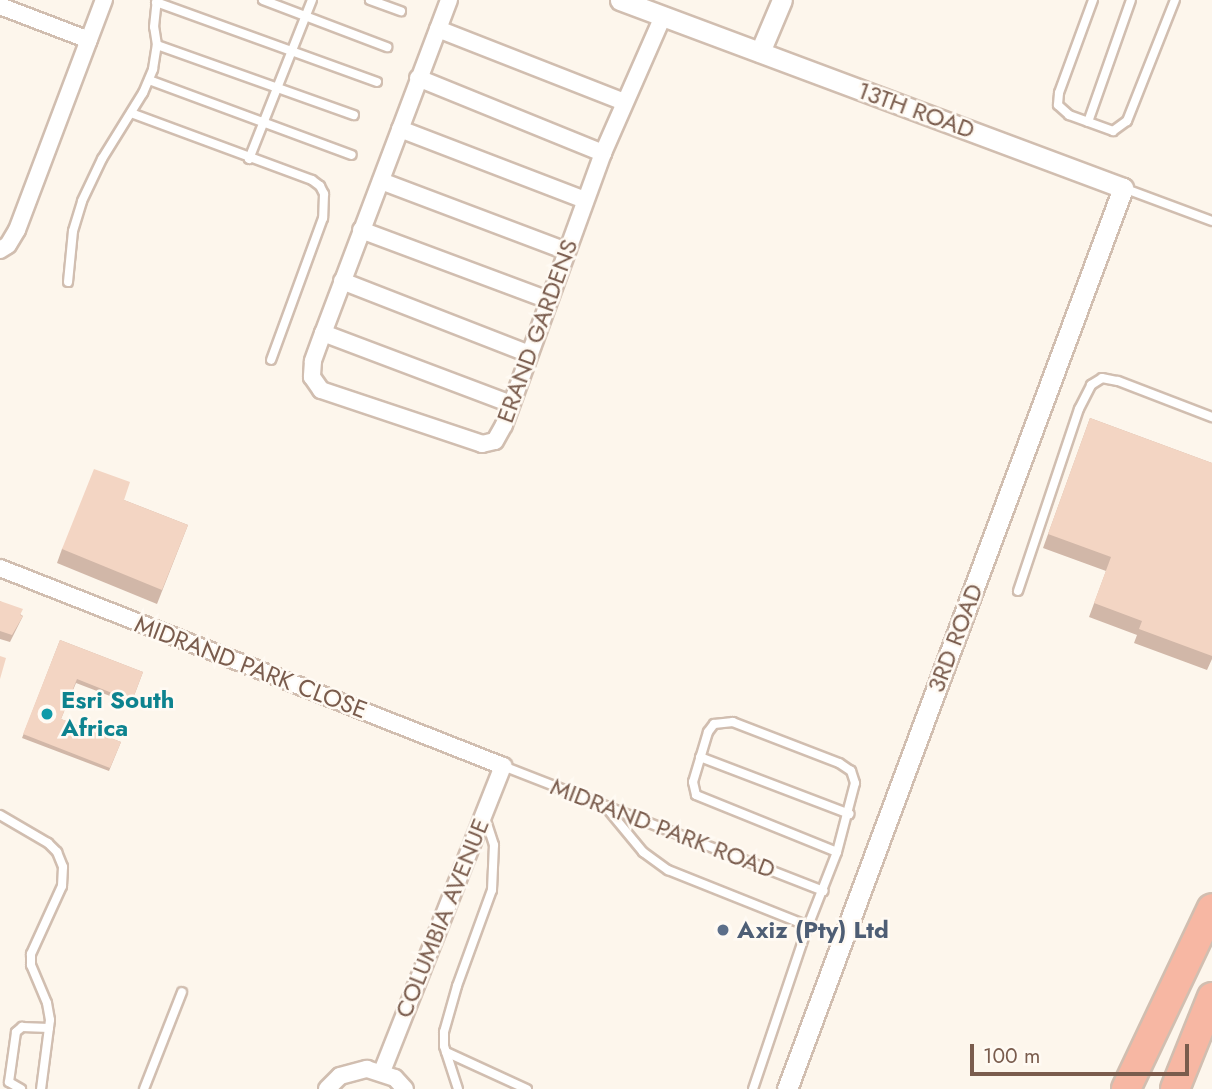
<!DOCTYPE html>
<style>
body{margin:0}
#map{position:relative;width:1212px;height:1089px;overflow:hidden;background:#fdf6ec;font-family:Jost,sans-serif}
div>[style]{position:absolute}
.roads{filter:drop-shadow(2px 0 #d1beb0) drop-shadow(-2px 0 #d1beb0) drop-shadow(0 2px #d1beb0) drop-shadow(0 -2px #d1beb0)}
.service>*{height:8px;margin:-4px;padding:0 4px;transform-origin:4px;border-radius:4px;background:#fff}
.minor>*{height:16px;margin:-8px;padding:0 8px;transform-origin:8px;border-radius:8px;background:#fff}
.tertiary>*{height:19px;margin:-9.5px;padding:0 9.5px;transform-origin:9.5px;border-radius:9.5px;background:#fff}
.motorway>*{height:28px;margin:-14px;padding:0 14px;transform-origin:14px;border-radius:14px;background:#f7b7a3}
.wall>*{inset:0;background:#d1b7a8}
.building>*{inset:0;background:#f3d5c3}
.dots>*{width:19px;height:19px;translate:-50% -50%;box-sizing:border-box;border:4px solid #fffaf3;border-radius:50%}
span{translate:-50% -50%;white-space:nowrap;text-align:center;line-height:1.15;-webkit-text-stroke:5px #fffaf3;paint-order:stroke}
.street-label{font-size:24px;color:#7a5c4d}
.culture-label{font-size:24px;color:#0d838f;font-weight:700}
.left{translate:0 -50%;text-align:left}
.service-label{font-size:24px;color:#4e5e75;font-weight:700}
.scale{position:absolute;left:970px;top:1044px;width:219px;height:32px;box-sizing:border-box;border:4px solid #7a5c4d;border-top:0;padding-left:9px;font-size:21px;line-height:24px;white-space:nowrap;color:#7a5c4d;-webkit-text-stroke:5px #fffaf3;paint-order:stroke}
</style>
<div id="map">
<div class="roads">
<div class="service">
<div style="left:263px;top:0;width:133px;rotate:20.8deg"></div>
<div style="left:370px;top:0;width:33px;rotate:20deg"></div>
<div style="left:1093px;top:0;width:99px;rotate:110.1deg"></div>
<div style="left:1059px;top:93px;width:12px;rotate:95deg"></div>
<div style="left:1058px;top:105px;width:15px;rotate:42deg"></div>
<div style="left:1069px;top:115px;width:47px;rotate:20deg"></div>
<div style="left:1113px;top:131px;width:17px;rotate:-36deg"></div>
<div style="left:1127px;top:121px;width:130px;rotate:-68.4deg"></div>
<div style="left:156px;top:2px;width:235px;rotate:19.9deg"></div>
<div style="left:157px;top:45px;width:209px;rotate:19.6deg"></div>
<div style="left:149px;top:80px;width:216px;rotate:20.3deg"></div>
<div style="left:131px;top:113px;width:193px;rotate:20.3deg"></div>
<div style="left:312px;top:180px;width:10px;rotate:37deg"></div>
<div style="left:320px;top:186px;width:9px;rotate:63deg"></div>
<div style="left:324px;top:194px;width:24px;rotate:92deg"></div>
<div style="left:323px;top:218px;width:151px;rotate:110.1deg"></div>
<div style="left:1088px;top:122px;width:129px;rotate:-70.6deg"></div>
<div style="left:249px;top:159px;width:171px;rotate:-68.4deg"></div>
<div style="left:1123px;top:188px;width:95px;rotate:20.3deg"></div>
<div style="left:68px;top:282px;width:51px;rotate:-84.4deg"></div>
<div style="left:73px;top:231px;width:31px;rotate:-73deg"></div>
<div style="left:82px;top:201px;width:47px;rotate:-64.5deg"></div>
<div style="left:102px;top:159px;width:78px;rotate:-58.2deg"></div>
<div style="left:143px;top:93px;width:26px;rotate:-67deg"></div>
<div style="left:153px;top:69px;width:24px;rotate:-81deg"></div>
<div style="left:157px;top:45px;width:18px;rotate:-99deg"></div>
<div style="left:154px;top:27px;width:27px;rotate:-84deg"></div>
<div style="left:1018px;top:591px;width:192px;rotate:-71.5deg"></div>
<div style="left:1079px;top:409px;width:27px;rotate:-63deg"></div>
<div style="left:1091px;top:385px;width:13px;rotate:-32deg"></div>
<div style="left:1102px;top:378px;width:16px;rotate:11deg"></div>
<div style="left:1118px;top:381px;width:101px;rotate:21deg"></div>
<div style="left:700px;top:757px;width:160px;rotate:20.9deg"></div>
<div style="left:503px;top:766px;width:344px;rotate:21.3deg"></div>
<div style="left:605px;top:806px;width:60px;rotate:50.4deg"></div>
<div style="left:643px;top:852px;width:31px;rotate:36deg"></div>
<div style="left:668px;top:870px;width:151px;rotate:21.8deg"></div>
<div style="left:0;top:815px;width:56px;rotate:30.3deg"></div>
<div style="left:48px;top:843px;width:13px;rotate:45deg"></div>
<div style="left:57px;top:852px;width:16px;rotate:68deg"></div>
<div style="left:63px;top:867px;width:19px;rotate:93deg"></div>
<div style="left:62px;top:886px;width:75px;rotate:114.5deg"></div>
<div style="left:31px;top:954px;width:11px;rotate:90deg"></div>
<div style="left:31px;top:965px;width:41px;rotate:67.2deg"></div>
<div style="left:47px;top:1003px;width:17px;rotate:80deg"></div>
<div style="left:50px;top:1020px;width:70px;rotate:97.4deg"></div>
<div style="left:446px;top:1052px;width:89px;rotate:24.6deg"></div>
<div style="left:21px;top:1089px;width:14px;rotate:-150deg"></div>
<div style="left:9px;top:1082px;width:50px;rotate:-82deg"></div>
<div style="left:16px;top:1032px;width:8px;rotate:-40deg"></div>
<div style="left:22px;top:1027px;width:27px;rotate:2deg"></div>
<div style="left:144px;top:1089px;width:104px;rotate:-68.6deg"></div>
<div style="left:458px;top:1089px;width:45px;rotate:-108deg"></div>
<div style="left:444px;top:1046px;width:14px;rotate:-90deg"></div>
<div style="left:444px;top:1032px;width:48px;rotate:-74.2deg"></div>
<div style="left:457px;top:986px;width:102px;rotate:-70deg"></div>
<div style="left:492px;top:890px;width:45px;rotate:-87.5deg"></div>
<div style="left:494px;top:845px;width:29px;rotate:-108deg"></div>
<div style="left:753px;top:1089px;width:172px;rotate:-71.4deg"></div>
<div style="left:808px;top:926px;width:79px;rotate:-68.6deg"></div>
<div style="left:837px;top:852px;width:71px;rotate:-75.4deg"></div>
<div style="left:855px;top:783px;width:13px;rotate:-108deg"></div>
<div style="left:851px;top:771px;width:14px;rotate:-146deg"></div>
<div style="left:839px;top:763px;width:114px;rotate:-158.9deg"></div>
<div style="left:733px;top:722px;width:19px;rotate:174deg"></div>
<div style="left:714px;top:724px;width:10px;rotate:127deg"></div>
<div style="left:708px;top:732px;width:52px;rotate:106.7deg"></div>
<div style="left:693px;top:782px;width:13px;rotate:77deg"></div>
<div style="left:696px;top:795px;width:152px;rotate:22deg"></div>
</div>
<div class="minor">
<div style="left:449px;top:0;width:356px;rotate:110.7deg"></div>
<div style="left:323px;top:333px;width:30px;rotate:110deg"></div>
<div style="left:313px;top:361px;width:16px;rotate:94deg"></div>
<div style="left:312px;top:377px;width:16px;rotate:55deg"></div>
<div style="left:321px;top:390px;width:170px;rotate:18.5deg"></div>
<div style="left:482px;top:444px;width:13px;rotate:-13deg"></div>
<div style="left:495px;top:441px;width:18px;rotate:-61deg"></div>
<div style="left:504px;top:425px;width:289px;rotate:-70deg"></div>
<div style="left:603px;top:153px;width:150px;rotate:-66.3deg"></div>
<div style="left:0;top:6px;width:95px;rotate:20.9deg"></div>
<div style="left:438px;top:29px;width:200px;rotate:21.4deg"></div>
<div style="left:418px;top:78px;width:200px;rotate:22.1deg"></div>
<div style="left:400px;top:129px;width:198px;rotate:21deg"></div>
<div style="left:381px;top:181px;width:198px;rotate:20.7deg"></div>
<div style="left:361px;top:230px;width:200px;rotate:20.5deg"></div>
<div style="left:0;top:250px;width:9px;rotate:-32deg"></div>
<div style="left:8px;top:245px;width:17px;rotate:-59deg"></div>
<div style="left:17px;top:230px;width:246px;rotate:-69.3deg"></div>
<div style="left:342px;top:281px;width:201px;rotate:21.3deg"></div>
<div style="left:323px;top:333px;width:201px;rotate:20.7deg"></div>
<div style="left:0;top:568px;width:541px;rotate:21.49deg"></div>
<div style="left:503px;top:766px;width:328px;rotate:111.6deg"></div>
<div style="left:327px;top:1089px;width:18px;rotate:-45deg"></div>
<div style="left:340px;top:1076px;width:28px;rotate:-15deg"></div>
<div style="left:367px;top:1069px;width:29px;rotate:18deg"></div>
<div style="left:395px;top:1078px;width:15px;rotate:48deg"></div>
</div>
<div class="tertiary">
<div style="left:620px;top:0;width:537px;rotate:20.49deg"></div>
<div style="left:1123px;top:188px;width:962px;rotate:110.45deg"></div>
<div style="left:760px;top:52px;width:56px;rotate:-67.1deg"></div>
</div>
<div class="motorway">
<div style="left:1126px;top:1089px;width:200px;rotate:-64.6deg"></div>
<div style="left:1175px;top:1089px;width:99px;rotate:-68.1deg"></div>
</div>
</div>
<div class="wall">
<div style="clip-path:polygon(1090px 418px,1212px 463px,1212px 659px,1207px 670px,1134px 643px,1137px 635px,1089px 617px,1106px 571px,1043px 548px)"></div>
<div style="clip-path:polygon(124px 500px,188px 525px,157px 604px,57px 563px,62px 549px)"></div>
<div style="clip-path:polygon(0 601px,23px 616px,10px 642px,0 639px)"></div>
<div style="clip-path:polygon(60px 640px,143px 672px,131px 704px,76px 683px,61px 719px,121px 742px,109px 771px,22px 738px)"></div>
</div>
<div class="building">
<div style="clip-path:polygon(1090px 418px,1212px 463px,1212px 656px,1139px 629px,1142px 621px,1094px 603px,1111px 557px,1048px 534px)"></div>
<div style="clip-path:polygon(94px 469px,130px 482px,124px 500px,188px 525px,162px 590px,62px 549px)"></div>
<div style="clip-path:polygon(0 601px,23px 609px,20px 615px,23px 616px,12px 635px,0 631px)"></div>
<div style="clip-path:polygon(60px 640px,143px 672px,132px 701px,77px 679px,61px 719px,121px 742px,110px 768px,23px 734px)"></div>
<div style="clip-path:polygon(0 656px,6px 658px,0 679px)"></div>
</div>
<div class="dots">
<div style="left:47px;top:714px;background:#0f9aa8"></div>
<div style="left:723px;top:930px;background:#5c6f8a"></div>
</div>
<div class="street-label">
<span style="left:916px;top:110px;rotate:20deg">13TH ROAD</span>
<span style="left:537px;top:331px;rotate:-70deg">ERAND GARDENS</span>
<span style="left:955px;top:638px;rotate:-69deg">3RD ROAD</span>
<span style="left:251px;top:667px;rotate:21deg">MIDRAND PARK CLOSE</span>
<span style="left:663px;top:828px;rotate:21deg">MIDRAND PARK ROAD</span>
<span style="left:442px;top:918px;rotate:-68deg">COLUMBIA AVENUE</span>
</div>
<div class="culture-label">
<span class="left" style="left:61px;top:714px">Esri South<br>Africa</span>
</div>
<div class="service-label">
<span class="left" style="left:737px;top:930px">Axiz (Pty) Ltd</span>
</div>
<div class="scale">100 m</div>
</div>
